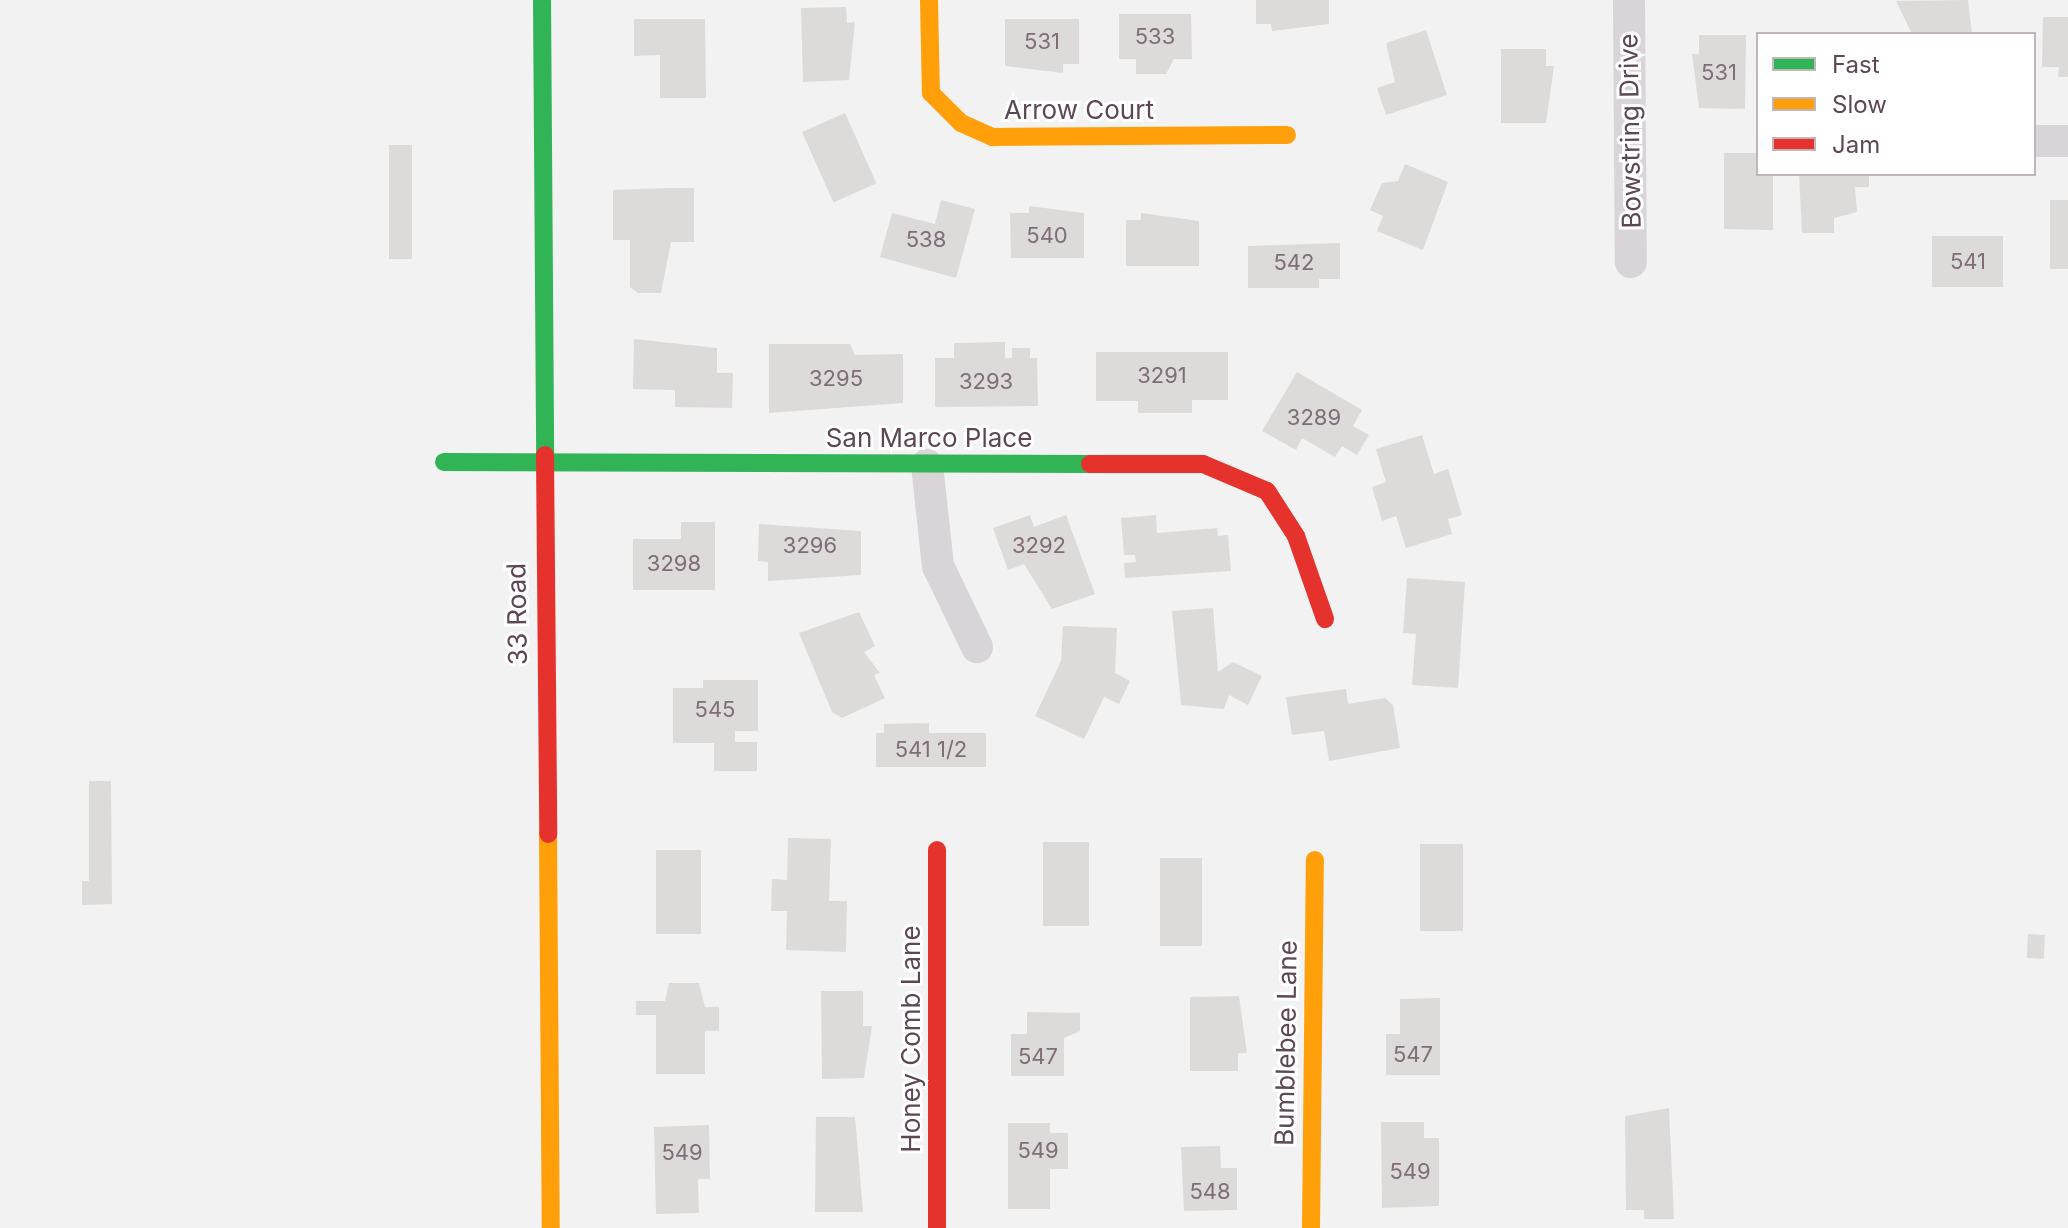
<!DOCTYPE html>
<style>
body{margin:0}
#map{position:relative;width:2068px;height:1228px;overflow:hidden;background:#f1f2f1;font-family:Inter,sans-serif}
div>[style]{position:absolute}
.building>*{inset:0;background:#dddada;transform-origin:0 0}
.street>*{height:32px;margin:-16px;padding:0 16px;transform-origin:16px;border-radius:16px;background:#d8d4d7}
.fast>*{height:18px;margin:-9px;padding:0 9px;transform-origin:9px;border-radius:9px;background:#30b455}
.slow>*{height:18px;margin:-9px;padding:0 9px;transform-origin:9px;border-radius:9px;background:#ff9f0a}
.jam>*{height:18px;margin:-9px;padding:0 9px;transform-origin:9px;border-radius:9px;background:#e5322d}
span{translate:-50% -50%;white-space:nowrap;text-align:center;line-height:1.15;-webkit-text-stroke:6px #fff;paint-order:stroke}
.number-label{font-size:22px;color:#7f6d78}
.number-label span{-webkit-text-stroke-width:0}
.street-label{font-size:26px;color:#5e4755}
.legend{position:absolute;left:1756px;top:32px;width:280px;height:144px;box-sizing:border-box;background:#fff;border:2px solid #bfb5bb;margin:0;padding:10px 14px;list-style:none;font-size:24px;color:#5e4755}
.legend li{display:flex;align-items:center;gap:16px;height:40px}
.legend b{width:40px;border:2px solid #bfb5bb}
</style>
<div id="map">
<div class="building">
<div style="clip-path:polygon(1256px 0,1329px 0,1329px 24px,1272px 31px,1271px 24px,1256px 24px)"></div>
<div style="clip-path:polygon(1968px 0,1972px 34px,1912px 34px,1896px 1px)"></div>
<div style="clip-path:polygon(846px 7px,847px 23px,855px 22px,849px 80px,803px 82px,801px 8px)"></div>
<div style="clip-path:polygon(1119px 14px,1191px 14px,1192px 59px,1174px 59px,1166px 74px,1136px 74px,1136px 59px,1119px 59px)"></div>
<div style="clip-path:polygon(2043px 17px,2068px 17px,2068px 77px,2058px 77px,2059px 67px,2042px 67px)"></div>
<div style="clip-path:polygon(634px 19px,705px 19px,706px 98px,660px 98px,660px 55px,634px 56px)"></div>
<div style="clip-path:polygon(1005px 19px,1079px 19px,1079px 64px,1063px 64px,1063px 73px,1005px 66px)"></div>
<div style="clip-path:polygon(1426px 30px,1447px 95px,1386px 115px,1377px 88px,1395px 82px,1386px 43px)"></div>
<div style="clip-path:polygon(1699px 35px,1746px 35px,1745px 109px,1699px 108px,1692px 54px,1699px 54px)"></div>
<div style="clip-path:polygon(1501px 49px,1546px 49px,1546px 66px,1554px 66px,1546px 123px,1501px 123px)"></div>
<div style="left:845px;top:113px;width:77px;height:47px;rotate:66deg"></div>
<div style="left:389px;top:145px;width:23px;height:114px"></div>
<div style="clip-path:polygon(1724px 153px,1758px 153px,1758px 174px,1773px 174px,1773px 230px,1724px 229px)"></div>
<div style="clip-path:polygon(1405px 164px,1448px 182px,1423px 250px,1377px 231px,1383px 216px,1370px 210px,1382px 183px,1398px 181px)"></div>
<div style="clip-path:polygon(1799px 174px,1869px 174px,1869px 187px,1855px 187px,1857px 212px,1834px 218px,1834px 233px,1802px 233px)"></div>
<div style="clip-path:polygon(666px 188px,694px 188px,694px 242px,671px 242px,661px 293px,638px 293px,630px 287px,630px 240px,613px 240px,613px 190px)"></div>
<div style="clip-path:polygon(941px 200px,975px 209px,956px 278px,880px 257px,892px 213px,935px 224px)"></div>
<div style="left:2050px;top:200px;width:18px;height:69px"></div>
<div style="clip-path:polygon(1029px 206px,1084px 213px,1084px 258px,1011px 258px,1010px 213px,1029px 213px)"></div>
<div style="clip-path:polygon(1141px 213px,1199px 221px,1199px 266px,1126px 266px,1126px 220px,1141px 220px)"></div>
<div style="left:2003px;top:236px;width:51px;height:71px;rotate:90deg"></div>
<div style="clip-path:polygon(1340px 243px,1340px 279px,1319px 279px,1319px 288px,1248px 288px,1248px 246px)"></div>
<div style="clip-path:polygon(634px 339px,717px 348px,717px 373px,733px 373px,732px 408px,675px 407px,675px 390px,633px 389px)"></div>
<div style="clip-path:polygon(1005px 342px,1005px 358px,1012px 358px,1012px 348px,1030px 348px,1030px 358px,1037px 358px,1038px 406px,935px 407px,935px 358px,954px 358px,954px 343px)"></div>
<div style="clip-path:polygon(769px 344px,850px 344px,855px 355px,903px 354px,903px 403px,769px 413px)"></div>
<div style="clip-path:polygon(1096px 352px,1228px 352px,1228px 400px,1192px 400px,1192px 413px,1138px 413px,1138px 401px,1096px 401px)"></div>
<div style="clip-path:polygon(1297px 372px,1362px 410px,1353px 426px,1369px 435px,1357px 455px,1342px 446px,1335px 457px,1302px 438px,1296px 450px,1262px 431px)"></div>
<div style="clip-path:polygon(1422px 435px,1434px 474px,1448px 469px,1462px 515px,1448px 519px,1452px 534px,1406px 548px,1396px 516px,1382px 521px,1372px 487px,1386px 482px,1376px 449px)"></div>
<div style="clip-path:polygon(1030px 515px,1034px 527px,1066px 515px,1095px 594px,1052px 609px,1024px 564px,1008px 570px,993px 528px)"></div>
<div style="clip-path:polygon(1156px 515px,1157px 533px,1217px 528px,1218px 536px,1228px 535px,1231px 571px,1125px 578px,1124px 563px,1136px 562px,1135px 555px,1124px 555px,1121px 518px)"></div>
<div style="clip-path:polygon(681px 522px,715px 522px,715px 590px,633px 590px,633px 539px,681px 539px)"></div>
<div style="clip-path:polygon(759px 524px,861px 531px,861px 575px,768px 581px,768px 562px,758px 561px)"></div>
<div style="clip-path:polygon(1407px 578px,1465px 582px,1458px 688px,1412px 685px,1416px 634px,1403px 633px)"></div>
<div style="clip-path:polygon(1213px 608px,1218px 672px,1233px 662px,1262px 676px,1248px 705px,1229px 695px,1224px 709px,1181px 705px,1172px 611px)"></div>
<div style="clip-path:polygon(859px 612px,875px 646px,864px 652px,880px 673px,874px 675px,885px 698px,842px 718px,832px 712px,799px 633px)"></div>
<div style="clip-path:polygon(1063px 626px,1117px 628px,1115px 673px,1130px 681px,1119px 704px,1104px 697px,1084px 739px,1035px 716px,1061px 661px)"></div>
<div style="clip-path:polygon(703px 680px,758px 680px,758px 731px,735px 731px,735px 742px,757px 742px,757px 771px,714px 771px,714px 743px,673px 743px,673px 688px,703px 688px)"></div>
<div style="clip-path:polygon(1346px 689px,1348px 704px,1385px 698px,1393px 705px,1400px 748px,1329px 761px,1324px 731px,1292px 735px,1286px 697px)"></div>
<div style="clip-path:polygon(929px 723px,929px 733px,986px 733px,986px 767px,876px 767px,876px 733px,884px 733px,884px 724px)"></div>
<div style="clip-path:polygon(89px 781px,111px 781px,112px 904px,82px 905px,82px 881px,89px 881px)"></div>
<div style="clip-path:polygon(788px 838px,831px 839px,829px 901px,847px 901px,846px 952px,786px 950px,787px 911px,771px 911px,772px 879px,787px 880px)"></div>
<div style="left:1089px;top:842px;width:84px;height:46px;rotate:90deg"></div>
<div style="left:1420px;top:844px;width:43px;height:87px"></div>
<div style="left:656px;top:850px;width:45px;height:84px"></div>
<div style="left:1160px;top:858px;width:42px;height:88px"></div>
<div style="left:2028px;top:934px;width:17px;height:24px;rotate:3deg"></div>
<div style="clip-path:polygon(669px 983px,699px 983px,705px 1007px,719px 1007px,719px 1031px,705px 1031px,705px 1074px,656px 1074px,656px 1015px,636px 1015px,636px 1001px,665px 1001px)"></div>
<div style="clip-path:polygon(821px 991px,863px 991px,863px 1026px,872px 1026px,864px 1078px,822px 1079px)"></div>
<div style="clip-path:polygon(1239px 996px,1247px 1053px,1238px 1053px,1238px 1071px,1190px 1071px,1190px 997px)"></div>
<div style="clip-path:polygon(1440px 998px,1440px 1075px,1386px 1075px,1386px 1034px,1400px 1034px,1400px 999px)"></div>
<div style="clip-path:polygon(1027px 1012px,1080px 1013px,1080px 1031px,1064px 1038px,1064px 1076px,1011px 1076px,1011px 1034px,1027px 1034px)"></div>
<div style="clip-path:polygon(1669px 1108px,1674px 1219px,1644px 1219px,1644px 1210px,1626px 1210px,1625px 1116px)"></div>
<div style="clip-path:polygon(816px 1117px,855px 1117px,863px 1212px,815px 1212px)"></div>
<div style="clip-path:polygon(1381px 1122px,1424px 1122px,1424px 1138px,1439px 1138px,1439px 1206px,1382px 1208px)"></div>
<div style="clip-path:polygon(1008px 1123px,1050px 1123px,1050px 1133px,1068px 1133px,1068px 1169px,1050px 1169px,1050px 1209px,1008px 1209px)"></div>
<div style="clip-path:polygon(709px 1125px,710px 1179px,698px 1179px,699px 1213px,656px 1214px,654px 1127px)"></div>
<div style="clip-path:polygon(1220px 1146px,1221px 1168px,1237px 1168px,1237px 1210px,1184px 1211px,1181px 1147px)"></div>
</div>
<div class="street">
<div style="left:1629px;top:0;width:262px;rotate:89.6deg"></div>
<div style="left:2034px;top:141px;width:34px"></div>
<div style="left:927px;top:465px;width:102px;rotate:83.8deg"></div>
<div style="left:938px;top:566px;width:90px;rotate:64.3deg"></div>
</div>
<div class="fast">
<div style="left:542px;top:0;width:455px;rotate:89.6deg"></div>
<div style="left:444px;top:462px;width:646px;rotate:0.18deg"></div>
</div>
<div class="slow">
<div style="left:929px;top:0;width:93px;rotate:88.8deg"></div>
<div style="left:931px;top:93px;width:42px;rotate:45deg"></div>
<div style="left:961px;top:123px;width:35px;rotate:24deg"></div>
<div style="left:993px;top:137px;width:294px;rotate:-0.4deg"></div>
<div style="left:548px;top:834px;width:394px;rotate:89.6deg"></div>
<div style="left:1311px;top:1228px;width:368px;rotate:-89.4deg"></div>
</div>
<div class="jam">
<div style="left:545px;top:455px;width:379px;rotate:89.5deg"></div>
<div style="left:1090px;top:464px;width:113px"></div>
<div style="left:1203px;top:464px;width:69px;rotate:22.9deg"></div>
<div style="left:1267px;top:491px;width:54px;rotate:57.2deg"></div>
<div style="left:1296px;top:536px;width:88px;rotate:70.7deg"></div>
<div style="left:937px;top:850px;width:378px;rotate:90deg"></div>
</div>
<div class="number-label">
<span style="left:1155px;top:37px">533</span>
<span style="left:1042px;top:42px">531</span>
<span style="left:1719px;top:73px">531</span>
<span style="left:1047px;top:236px">540</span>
<span style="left:926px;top:240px">538</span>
<span style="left:1968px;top:262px">541</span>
<span style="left:1294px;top:263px">542</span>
<span style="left:1162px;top:376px">3291</span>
<span style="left:836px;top:379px">3295</span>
<span style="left:986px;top:382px">3293</span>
<span style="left:1314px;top:418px">3289</span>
<span style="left:810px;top:546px">3296</span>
<span style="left:1039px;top:546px">3292</span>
<span style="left:674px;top:564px">3298</span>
<span style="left:715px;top:710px">545</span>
<span style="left:931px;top:750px">541 1/2</span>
<span style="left:1413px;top:1055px">547</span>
<span style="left:1038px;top:1057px">547</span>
<span style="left:1038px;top:1151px">549</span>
<span style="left:682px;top:1153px">549</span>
<span style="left:1410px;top:1172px">549</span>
<span style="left:1210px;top:1192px">548</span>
</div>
<div class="street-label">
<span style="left:1079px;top:110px">Arrow Court</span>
<span style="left:1630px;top:131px;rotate:-91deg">Bowstring Drive</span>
<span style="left:929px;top:438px">San Marco Place</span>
<span style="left:517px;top:614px;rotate:-91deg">33 Road</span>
<span style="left:911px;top:1039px;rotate:-90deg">Honey Comb Lane</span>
<span style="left:1286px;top:1043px;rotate:-89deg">Bumblebee Lane</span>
</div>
<ul class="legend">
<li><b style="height:10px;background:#30b455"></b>Fast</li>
<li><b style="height:10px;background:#ff9f0a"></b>Slow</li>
<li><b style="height:10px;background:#e5322d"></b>Jam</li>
</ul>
</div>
